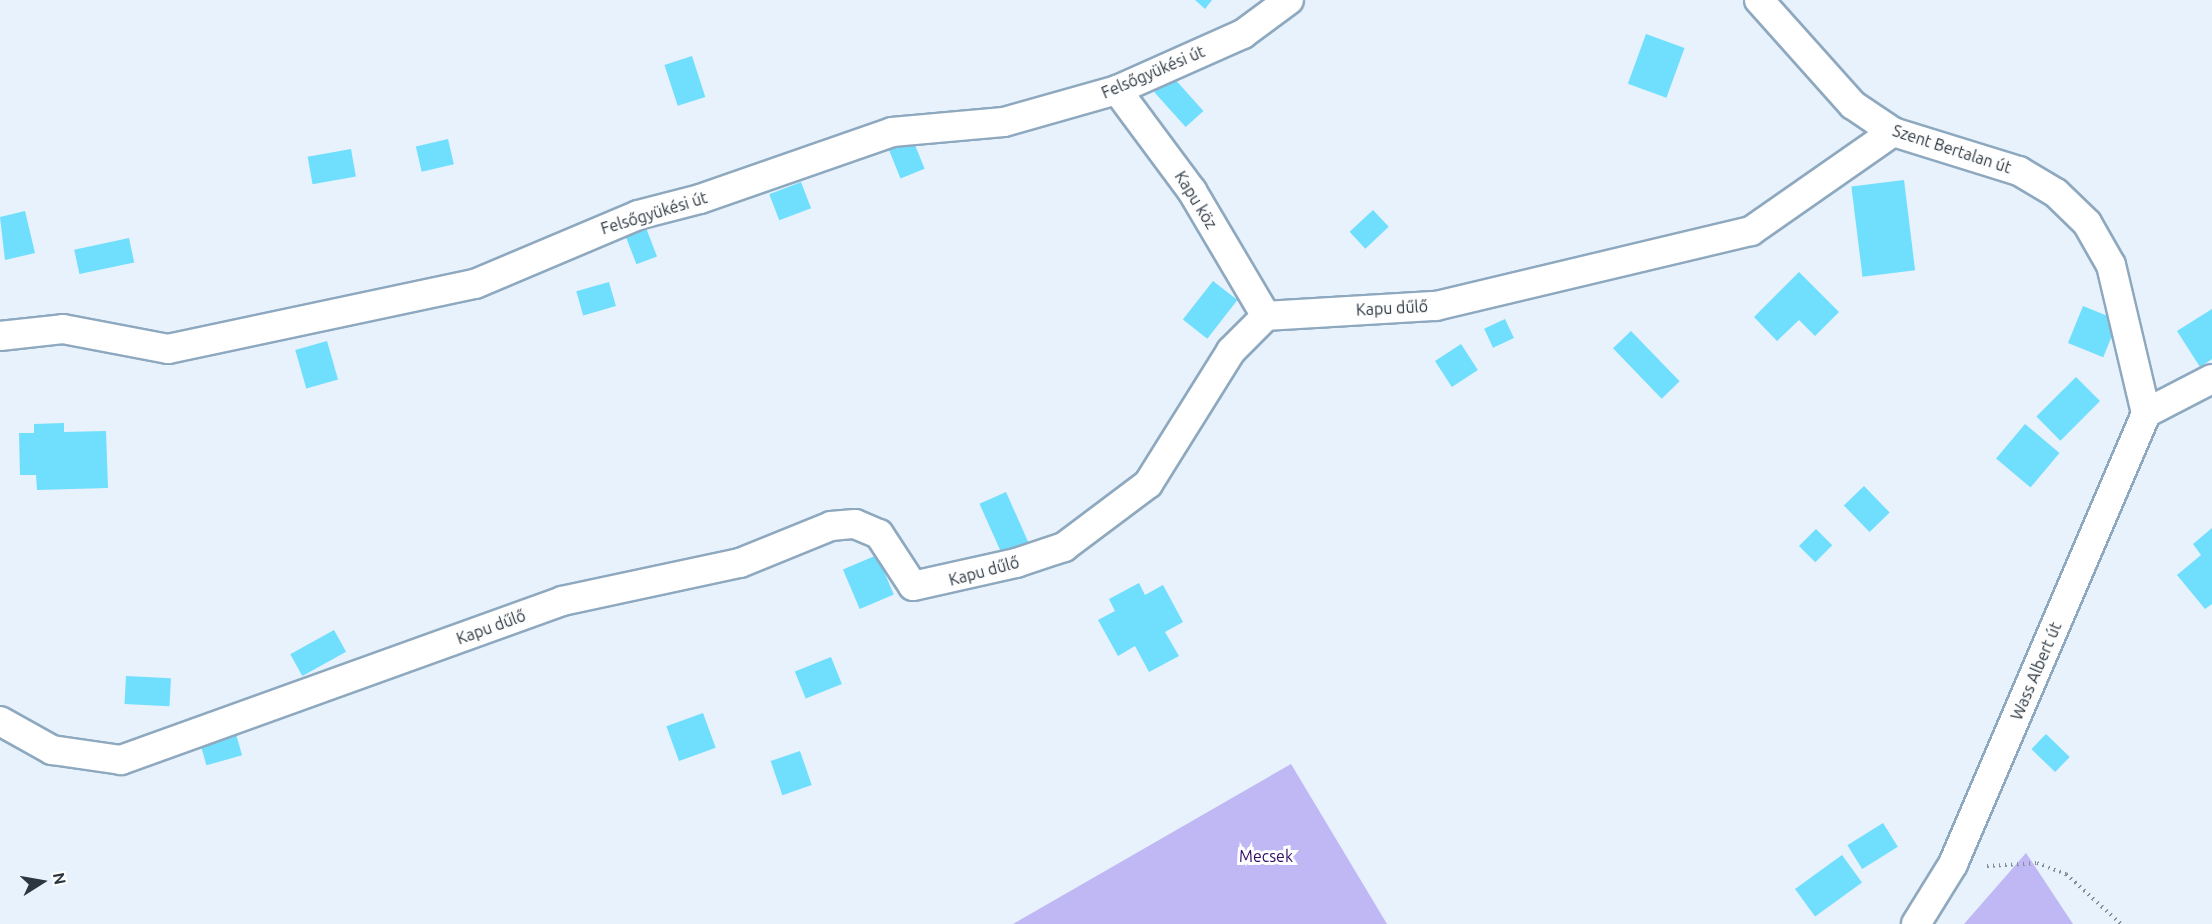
<!DOCTYPE html>
<meta charset="utf-8">
<style>
body{margin:0}
#map{position:relative;width:2212px;height:924px;overflow:hidden;background:#e7f2fc;font-family:Ubuntu,sans-serif}
div>[style]{position:absolute}
.forest>*{inset:0;background:#c0b7f5}
.building>*{inset:0;background:#70defd;transform-origin:0 0}
.path>*{height:4px;margin-top:-2px;transform-origin:0;background:repeating-linear-gradient(90deg,#838e98 0 1.5px,transparent 0 6px)}
.roads{filter:drop-shadow(2px 0 #8ea9bf) drop-shadow(-2px 0 #8ea9bf) drop-shadow(0 2px #8ea9bf) drop-shadow(0 -2px #8ea9bf)}
.minor>*{height:28px;margin:-14px;padding:0 14px;transform-origin:14px;border-radius:14px;background:#fff}
span{translate:-50% -50%;white-space:nowrap;text-align:center;line-height:1.15;-webkit-text-stroke:6px #fefefe;paint-order:stroke}
.street-label{font-size:16px;color:#2b3640}
.park-label{font-size:16px;color:#2f0e67}
.north{position:absolute;left:12px;top:852px;width:60px;height:60px;-webkit-text-stroke:4px #fefefe;paint-order:stroke;rotate:79deg;font-size:16px;font-weight:700;line-height:24px;text-align:center;color:#2b3640}
.north::after{content:'';display:block;margin:auto;width:21px;height:27px;background:#2b3640;clip-path:polygon(50% 0,100% 100%,50% 72%,0 100%)}
</style>
<div id="map">
<div class="forest">
<div style="clip-path:polygon(1291px 764px,1387px 924px,1013px 924px)"></div>
<div style="clip-path:polygon(2026px 853px,2073px 924px,1964px 924px)"></div>
</div>
<div class="building">
<div style="clip-path:polygon(1195px 0,1212px 0,1205px 9px)"></div>
<div style="left:1646px;top:34px;width:41px;height:53px;rotate:20deg"></div>
<div style="left:692px;top:56px;width:43px;height:29px;rotate:72deg"></div>
<div style="left:1172px;top:76px;width:47px;height:24px;rotate:48deg"></div>
<div style="left:448px;top:139px;width:26px;height:33px;rotate:77deg"></div>
<div style="left:913px;top:140px;width:31px;height:26px;rotate:68deg"></div>
<div style="left:351px;top:149px;width:28px;height:44px;rotate:80deg"></div>
<div style="left:1904px;top:180px;width:91px;height:53px;rotate:83deg"></div>
<div style="left:801px;top:182px;width:28px;height:34px;rotate:69deg"></div>
<div style="left:1373px;top:210px;width:23px;height:32px;rotate:47deg"></div>
<div style="clip-path:polygon(25px 211px,35px 253px,5px 260px,0 217px)"></div>
<div style="left:643px;top:220px;width:39px;height:22px;rotate:69deg"></div>
<div style="left:129px;top:238px;width:25px;height:56px;rotate:78deg"></div>
<div style="clip-path:polygon(1799px 272px,1839px 312px,1815px 336px,1799px 320px,1777px 341px,1754px 317px)"></div>
<div style="left:1213px;top:281px;width:31px;height:49px;rotate:38deg"></div>
<div style="left:609px;top:282px;width:25px;height:34px;rotate:74deg"></div>
<div style="left:2083px;top:306px;width:38px;height:40px;rotate:22deg"></div>
<div style="clip-path:polygon(2212px 309px,2212px 359px,2200px 367px,2177px 331px)"></div>
<div style="left:1505px;top:319px;width:21px;height:23px;rotate:65deg"></div>
<div style="left:1631px;top:331px;width:70px;height:25px;rotate:46deg"></div>
<div style="left:327px;top:341px;width:40px;height:33px;rotate:74deg"></div>
<div style="left:1461px;top:344px;width:31px;height:31px;rotate:57deg"></div>
<div style="left:2076px;top:377px;width:34px;height:56px;rotate:45deg"></div>
<div style="clip-path:polygon(64px 423px,64px 432px,106px 431px,108px 488px,37px 490px,36px 475px,20px 475px,19px 433px,34px 433px,34px 424px)"></div>
<div style="left:2025px;top:424px;width:45px;height:45px;rotate:40deg"></div>
<div style="left:1864px;top:486px;width:37px;height:28px;rotate:46deg"></div>
<div style="left:1006px;top:492px;width:55px;height:29px;rotate:66deg"></div>
<div style="clip-path:polygon(2212px 528px,2212px 604px,2205px 609px,2177px 575px,2201px 555px,2193px 544px)"></div>
<div style="left:1816px;top:529px;width:23px;height:24px;rotate:45deg"></div>
<div style="left:877px;top:555px;width:43px;height:37px;rotate:67deg"></div>
<div style="clip-path:polygon(1139px 583px,1145px 595px,1163px 585px,1183px 622px,1165px 632px,1179px 656px,1149px 672px,1135px 646px,1118px 656px,1098px 620px,1115px 611px,1109px 599px)"></div>
<div style="left:334px;top:630px;width:25px;height:50px;rotate:61deg"></div>
<div style="left:831px;top:657px;width:29px;height:39px;rotate:68deg"></div>
<div style="left:126px;top:676px;width:45px;height:28px;rotate:3deg"></div>
<div style="left:703px;top:713px;width:37px;height:39px;rotate:70deg"></div>
<div style="left:236px;top:734px;width:22px;height:37px;rotate:74deg"></div>
<div style="left:2046px;top:734px;width:33px;height:21px;rotate:44deg"></div>
<div style="left:800px;top:751px;width:36px;height:31px;rotate:71deg"></div>
<div style="left:1883px;top:823px;width:28px;height:42px;rotate:58deg"></div>
<div style="left:1842px;top:855px;width:34px;height:58px;rotate:54deg"></div>
</div>
<div class="path">
<div style="left:1987px;top:866px;width:50px;rotate:-3.4deg"></div>
<div style="left:2037px;top:863px;width:31px;rotate:21deg"></div>
<div style="left:2066px;top:874px;width:74px;rotate:42.3deg"></div>
</div>
<div class="roads">
<div class="minor">
<div style="left:1759px;top:0;width:141px;rotate:48.2deg"></div>
<div style="left:1853px;top:105px;width:48px;rotate:34deg"></div>
<div style="left:1893px;top:132px;width:132px;rotate:17.2deg"></div>
<div style="left:2019px;top:171px;width:43px;rotate:30.7deg"></div>
<div style="left:2056px;top:193px;width:43px;rotate:44.1deg"></div>
<div style="left:2087px;top:223px;width:48px;rotate:60.3deg"></div>
<div style="left:2111px;top:265px;width:152px;rotate:76.7deg"></div>
<div style="left:1117px;top:90px;width:126px;rotate:53.4deg"></div>
<div style="left:1192px;top:191px;width:145px;rotate:59.4deg"></div>
<div style="left:0;top:336px;width:63px;rotate:-6.3deg"></div>
<div style="left:63px;top:329px;width:107px;rotate:10.8deg"></div>
<div style="left:168px;top:349px;width:314px;rotate:-12deg"></div>
<div style="left:475px;top:284px;width:177px;rotate:-22.9deg"></div>
<div style="left:638px;top:215px;width:64px;rotate:-14.5deg"></div>
<div style="left:700px;top:199px;width:203px;rotate:-19.2deg"></div>
<div style="left:892px;top:132px;width:112px;rotate:-5.1deg"></div>
<div style="left:1004px;top:122px;width:117px;rotate:-15.8deg"></div>
<div style="left:1117px;top:90px;width:138px;rotate:-24deg"></div>
<div style="left:1243px;top:34px;width:57px;rotate:-36.5deg"></div>
<div style="left:2146px;top:413px;width:74px;rotate:-27.3deg"></div>
<div style="left:0;top:721px;width:60px;rotate:29.1deg"></div>
<div style="left:52px;top:750px;width:70px;rotate:8.2deg"></div>
<div style="left:121px;top:760px;width:469px;rotate:-19.8deg"></div>
<div style="left:562px;top:601px;width:182px;rotate:-12.1deg"></div>
<div style="left:740px;top:563px;width:98px;rotate:-22.1deg"></div>
<div style="left:831px;top:526px;width:24px;rotate:-5deg"></div>
<div style="left:855px;top:524px;width:26px;rotate:23deg"></div>
<div style="left:879px;top:534px;width:62px;rotate:56.8deg"></div>
<div style="left:913px;top:586px;width:106px;rotate:-12.6deg"></div>
<div style="left:1016px;top:563px;width:51px;rotate:-18.4deg"></div>
<div style="left:1064px;top:547px;width:105px;rotate:-36.9deg"></div>
<div style="left:1148px;top:484px;width:157px;rotate:-58deg"></div>
<div style="left:1231px;top:351px;width:49px;rotate:-45deg"></div>
<div style="left:1266px;top:316px;width:170px;rotate:-3.4deg"></div>
<div style="left:1436px;top:306px;width:324px;rotate:-13.4deg"></div>
<div style="left:1751px;top:231px;width:173px;rotate:-34.9deg"></div>
<div style="left:1916px;top:924px;width:70px;rotate:-58.3deg"></div>
<div style="left:1953px;top:864px;width:491px;rotate:-66.8deg"></div>
</div>
</div>
<div class="street-label">
<span style="left:1153px;top:72px;rotate:-23deg">Felsőgyükési út</span>
<span style="left:1952px;top:149px;rotate:18deg">Szent Bertalan út</span>
<span style="left:1196px;top:200px;rotate:58deg">Kapu köz</span>
<span style="left:654px;top:213px;rotate:-17deg">Felsőgyükési út</span>
<span style="left:1392px;top:308px;rotate:-3deg">Kapu dűlő</span>
<span style="left:984px;top:571px;rotate:-15deg">Kapu dűlő</span>
<span style="left:491px;top:627px;rotate:-20deg">Kapu dűlő</span>
<span style="left:2036px;top:671px;rotate:-67deg">Wass Albert út</span>
</div>
<div class="park-label">
<span style="left:1266px;top:856px">Mecsek</span>
</div>
<div class="north">N</div>
</div>
